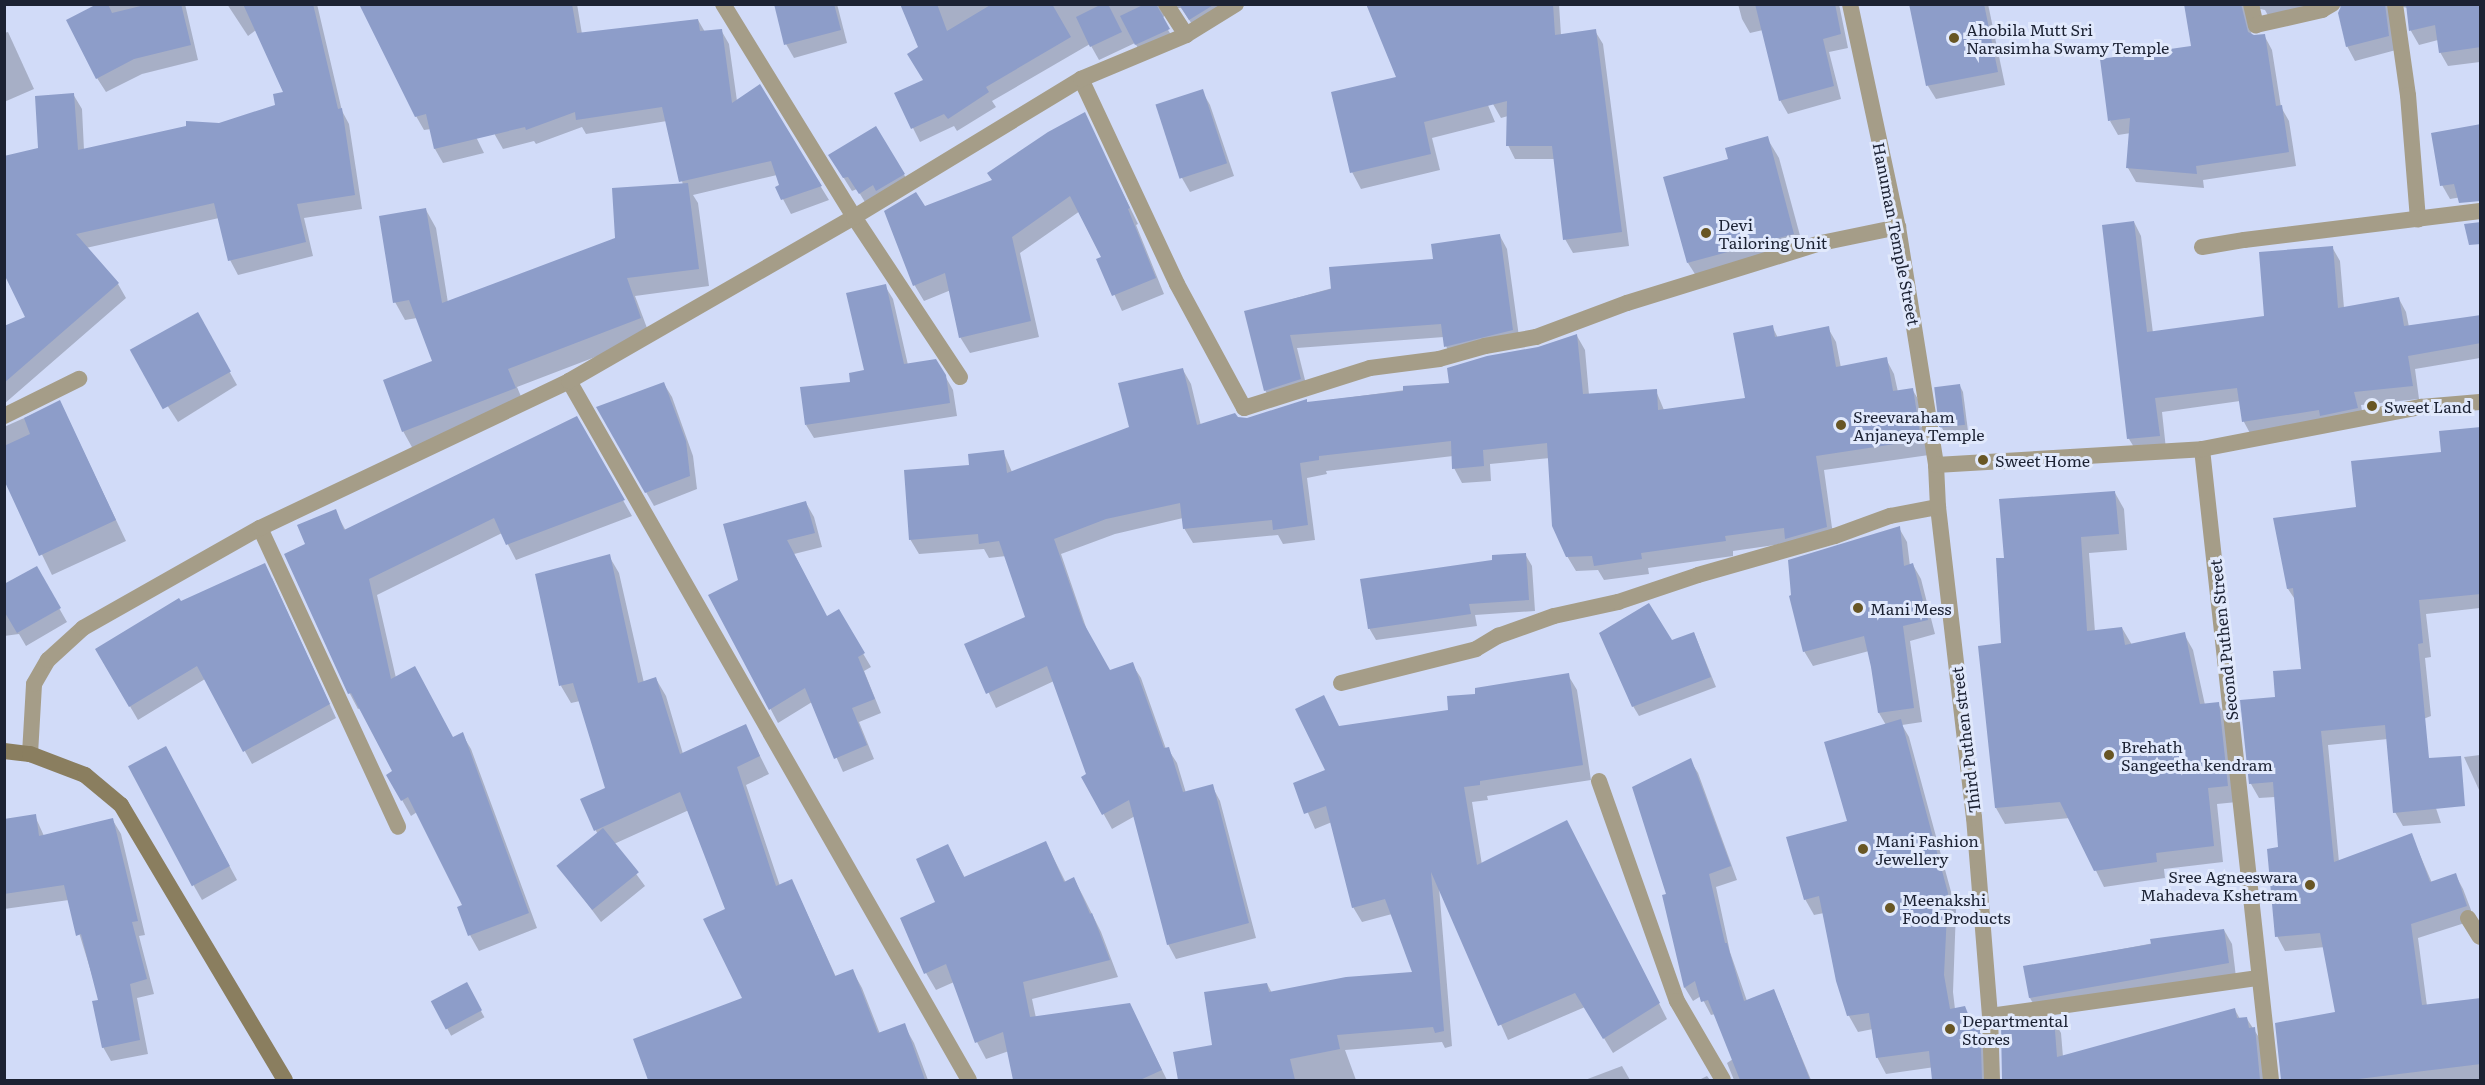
<!DOCTYPE html>
<style>
body{margin:0}
#map{position:relative;width:2485px;height:1085px;overflow:hidden;background:#d1dbf8;font-family:Literata,serif}
div>[style]{position:absolute}
.shadow>*{inset:0;background:#0003;transform-origin:0 0}
.building>*{inset:0;background:#8d9dc9;transform-origin:0 0}
.pedestrian>*{height:16px;margin:-8px;padding:0 8px;transform-origin:8px;border-radius:8px;background:#a59d88}
.minor>*{height:16px;margin:-8px;padding:0 8px;transform-origin:8px;border-radius:8px;background:#a59d88}
.tertiary>*{height:16px;margin:-8px;padding:0 8px;transform-origin:8px;border-radius:8px;background:#a59d88}
.secondary>*{height:16px;margin:-8px;padding:0 8px;transform-origin:8px;border-radius:8px;background:#8a7e5f}
.dots>*{width:16px;height:16px;translate:-50% -50%;box-sizing:border-box;border:3px solid #e1e9fc;border-radius:50%}
span{translate:-50% -50%;white-space:nowrap;text-align:center;line-height:1.15;-webkit-text-stroke:6px #e1e9fc;paint-order:stroke}
.poi-label{font-size:16px;color:#1c2233}
.left{translate:0 -50%;text-align:left}
.right{translate:-100% -50%;text-align:right}
.street-label{font-size:16px;color:#1c2233}
.frame{position:absolute;inset:0;border:6px solid #1c2233;pointer-events:none}
</style>
<div id="map">
<div class="shadow">
<div style="clip-path:polygon(93px 4px,185px 4px,198px 60px,142px 74px,106px 92px,97px 78px)"></div>
<div style="clip-path:polygon(227px 4px,317px 4px,342px 111px,349px 124px,362px 209px,304px 218px,313px 256px,238px 275px,230px 260px,219px 218px,86px 248px,118px 284px,126px 298px,4px 404px,4px 328px,27px 318px,40px 149px,73px 94px,82px 109px,84px 150px,219px 124px,277px 106px,285px 93px,256px 30px,248px 36px)"></div>
<div style="clip-path:polygon(410px 4px,484px 153px,443px 163px,435px 149px,431px 129px,424px 130px,416px 116px)"></div>
<div style="clip-path:polygon(473px 4px,577px 4px,582px 34px,698px 20px,705px 32px,721px 30px,729px 44px,737px 101px,759px 86px,829px 200px,791px 214px,777px 188px,781px 186px,777px 175px,693px 195px,698px 203px,709px 286px,635px 296px,650px 336px,517px 387px,525px 406px,413px 449px,403px 431px,434px 362px,417px 318px,405px 320px,395px 302px,426px 210px,436px 228px,448px 303px,617px 239px,683px 185px,667px 121px,586px 134px,582px 127px,536px 144px,534px 141px,503px 149px,495px 135px)"></div>
<div style="clip-path:polygon(776px 4px,837px 4px,847px 43px,794px 58px,786px 44px)"></div>
<div style="clip-path:polygon(907px 4px,1239px 4px,1194px 27px,1181px 8px,1168px 8px,1162px 20px,1176px 43px,1144px 58px,1135px 43px,1099px 60px,1090px 44px,992px 101px,996px 107px,957px 131px,954px 126px,920px 142px,896px 94px,925px 81px,920px 48px)"></div>
<div style="clip-path:polygon(1446px 4px,1495px 122px,1432px 138px,1440px 170px,1361px 189px,1352px 172px,1398px 78px)"></div>
<div style="clip-path:polygon(1486px 4px,1559px 4px,1561px 35px,1595px 31px,1603px 44px,1629px 246px,1573px 253px,1565px 239px,1555px 159px,1515px 159px,1508px 145px,1508px 116px,1501px 118px,1493px 104px)"></div>
<div style="clip-path:polygon(1738px 4px,1839px 4px,1848px 48px,1829px 52px,1841px 99px,1788px 114px,1780px 100px,1763px 30px,1750px 33px,1742px 19px)"></div>
<div style="clip-path:polygon(1911px 4px,1988px 4px,2005px 85px,1936px 99px,1928px 86px)"></div>
<div style="clip-path:polygon(2185px 4px,2480px 4px,2480px 62px,2448px 66px,2440px 52px,2438px 40px,2419px 45px,2411px 31px,2408px 8px,2403px 7px,2396px 50px,2355px 61px,2347px 46px,2342px 7px,2273px 25px,2265px 10px,2256px 8px,2248px 16px,2252px 36px,2264px 35px,2272px 50px,2281px 107px,2289px 121px,2296px 166px,2203px 180px,2204px 188px,2136px 182px,2128px 168px,2131px 133px,2118px 135px,2110px 121px,2192px 48px)"></div>
<div style="clip-path:polygon(8px 32px,34px 89px,4px 102px,4px 33px)"></div>
<div style="clip-path:polygon(1202px 91px,1210px 105px,1234px 176px,1190px 192px,1182px 178px,1158px 106px)"></div>
<div style="clip-path:polygon(1084px 114px,1138px 224px,1136px 225px,1164px 294px,1122px 311px,1098px 259px,1103px 257px,1080px 211px,1020px 253px,1039px 337px,970px 353px,960px 337px,951px 290px,924px 301px,915px 286px,886px 212px,924px 208px,993px 181px)"></div>
<div style="clip-path:polygon(876px 128px,912px 188px,868px 207px,857px 189px,852px 191px,830px 156px)"></div>
<div style="clip-path:polygon(2433px 133px,2480px 194px,2450px 199px,2442px 185px)"></div>
<div style="clip-path:polygon(1767px 138px,1779px 158px,1805px 254px,1700px 282px,1688px 263px,1730px 160px)"></div>
<div style="clip-path:polygon(2134px 222px,2141px 236px,2153px 333px,2266px 317px,2332px 247px,2340px 261px,2344px 308px,2399px 299px,2406px 312px,2409px 327px,2480px 316px,2480px 358px,2415px 369px,2419px 399px,2361px 405px,2364px 422px,2251px 435px,2244px 422px,2240px 401px,2162px 412px,2166px 449px,2137px 452px,2129px 439px)"></div>
<div style="clip-path:polygon(1500px 236px,1507px 249px,1520px 344px,1453px 360px,1446px 346px,1444px 337px,1297px 348px,1308px 392px,1273px 404px,1265px 390px,1246px 312px,1434px 260px)"></div>
<div style="clip-path:polygon(885px 286px,893px 299px,908px 365px,945px 376px,953px 390px,957px 416px,814px 438px,806px 425px,865px 372px)"></div>
<div style="clip-path:polygon(197px 314px,237px 385px,178px 422px,141px 365px)"></div>
<div style="clip-path:polygon(1772px 326px,1778px 338px,1828px 328px,1836px 342px,1841px 368px,1886px 359px,1894px 374px,1898px 392px,1912px 389px,1921px 404px,1929px 455px,1824px 470px,1834px 542px,1789px 543px,1733px 551px,1733px 556px,1648px 568px,1649px 574px,1604px 580px,1598px 570px,1576px 571px,1567px 556px,1550px 458px,1490px 464px,1491px 481px,1462px 483px,1454px 468px,1453px 456px,1326px 471px,1327px 474px,1307px 478px,1315px 540px,1283px 544px,1278px 535px,1193px 543px,1184px 528px,1183px 518px,1115px 534px,1061px 554px,1090px 639px,1110px 672px,1132px 664px,1141px 678px,1166px 749px,1168px 749px,1177px 763px,1186px 793px,1212px 786px,1220px 801px,1256px 938px,1176px 959px,1168px 944px,1135px 816px,1112px 829px,1083px 777px,1088px 775px,1054px 681px,996px 708px,966px 645px,1027px 618px,1006px 556px,989px 558px,984px 549px,919px 554px,910px 539px,971px 467px,1003px 451px,1012px 472px,1130px 428px,1183px 370px,1191px 384px,1201px 426px,1238px 418px,1247px 420px,1307px 403px,1451px 384px,1577px 336px,1585px 350px,1589px 395px,1656px 391px,1664px 410px,1747px 399px)"></div>
<div style="clip-path:polygon(664px 384px,672px 397px,693px 456px,697px 489px,654px 506px,598px 408px)"></div>
<div style="clip-path:polygon(1960px 386px,1963px 392px,1968px 431px,1946px 435px,1942px 428px)"></div>
<div style="clip-path:polygon(60px 402px,126px 541px,52px 575px,4px 477px,4px 427px)"></div>
<div style="clip-path:polygon(576px 418px,632px 516px,516px 560px,502px 533px,377px 595px,396px 678px,453px 739px,462px 734px,471px 749px,537px 928px,479px 951px,470px 935px,464px 905px,417px 812px,411px 816px,388px 775px,394px 772px,361px 708px,358px 709px,350px 694px,286px 555px,307px 545px,335px 511px,346px 531px)"></div>
<div style="clip-path:polygon(2480px 429px,2480px 608px,2426px 614px,2431px 657px,2425px 658px,2431px 716px,2408px 725px,2441px 823px,2403px 826px,2395px 812px,2388px 739px,2328px 745px,2339px 862px,2411px 834px,2432px 883px,2455px 874px,2463px 889px,2471px 910px,2471px 921px,2418px 938px,2427px 1006px,2480px 999px,2480px 1080px,2282px 1080px,2337px 1013px,2325px 947px,2285px 951px,2277px 936px,2280px 849px,2275px 797px,2259px 798px,2251px 784px,2242px 701px,2277px 698px,2303px 670px,2296px 601px,2288px 589px,2275px 519px,2357px 509px)"></div>
<div style="clip-path:polygon(2115px 493px,2124px 509px,2127px 550px,2089px 553px,2095px 632px,2122px 628px,2132px 645px,2184px 634px,2193px 650px,2205px 705px,2218px 704px,2228px 720px,2237px 802px,2217px 804px,2223px 862px,2164px 869px,2165px 878px,2104px 887px,2070px 818px,2005px 824px,1996px 808px,1980px 647px,2003px 644px,2005px 559px)"></div>
<div style="clip-path:polygon(806px 503px,814px 517px,822px 547px,794px 554px,827px 618px,838px 611px,871px 667px,864px 671px,881px 713px,859px 722px,874px 759px,843px 772px,812px 702px,778px 723px,710px 596px,740px 580px)"></div>
<div style="clip-path:polygon(1899px 528px,1907px 542px,1910px 566px,1913px 565px,1921px 579px,1935px 634px,1910px 641px,1922px 722px,1902px 725px,1909px 737px,1956px 910px,1953px 992px,1955px 1009px,1964px 1008px,1973px 1024px,1988px 1060px,1989px 1080px,1941px 1080px,1963px 1063px,1886px 1074px,1877px 1057px,1873px 1029px,1858px 1032px,1849px 1016px,1824px 913px,1814px 915px,1805px 899px,1849px 822px,1886px 725px,1879px 713px,1869px 651px,1813px 666px,1804px 651px)"></div>
<div style="clip-path:polygon(1525px 554px,1532px 566px,1535px 611px,1475px 615px,1477px 626px,1376px 640px,1369px 628px,1494px 562px)"></div>
<div style="clip-path:polygon(609px 556px,619px 573px,644px 683px,656px 679px,666px 696px,683px 754px,745px 726px,769px 774px,746px 785px,780px 886px,792px 881px,836px 977px,852px 970px,862px 988px,880px 1034px,904px 1025px,914px 1043px,928px 1080px,650px 1080px,635px 1040px,744px 998px,727px 910px,689px 810px,614px 844px,645px 886px,601px 922px,559px 866px,598px 835px,582px 800px,607px 789px,580px 701px,571px 703px,561px 686px)"></div>
<div style="clip-path:polygon(36px 568px,67px 622px,26px 646px,19px 634px,4px 636px,4px 585px)"></div>
<div style="clip-path:polygon(272px 578px,336px 718px,252px 764px,205px 679px,138px 720px,97px 650px,180px 603px)"></div>
<div style="clip-path:polygon(1694px 633px,1716px 687px,1639px 716px,1633px 706px)"></div>
<div style="clip-path:polygon(1568px 675px,1577px 690px,1591px 780px,1487px 796px,1488px 800px,1472px 802px,1482px 865px,1575px 838px,1667px 1019px,1613px 1053px,1585px 1007px,1508px 1040px,1439px 887px,1452px 1046px,1445px 1048px,1442px 1042px,1345px 1050px,1356px 1080px,1180px 1080px,1174px 1054px,1213px 1046px,1267px 984px,1272px 993px,1414px 973px,1392px 914px,1362px 922px,1353px 907px,1332px 822px,1315px 829px,1295px 783px,1327px 771px,1339px 727px,1450px 712px,1477px 696px)"></div>
<div style="clip-path:polygon(2480px 755px,2480px 792px,2464px 757px)"></div>
<div style="clip-path:polygon(1690px 760px,1698px 773px,1737px 880px,1716px 887px,1730px 952px,1747px 1001px,1774px 991px,1811px 1080px,1734px 1080px,1727px 1063px,1733px 1059px,1715px 1014px,1711px 1015px,1701px 996px,1693px 1001px,1685px 988px,1663px 896px,1668px 895px)"></div>
<div style="clip-path:polygon(173px 761px,237px 880px,202px 900px,194px 886px)"></div>
<div style="clip-path:polygon(35px 816px,44px 836px,112px 819px,121px 834px,145px 935px,139px 936px,154px 994px,137px 998px,148px 1054px,111px 1061px,103px 1047px,100px 1001px,69px 900px,4px 909px,4px 820px)"></div>
<div style="clip-path:polygon(1046px 843px,1066px 883px,1074px 879px,1083px 896px,1101px 932px,1118px 977px,1032px 999px,1036px 1018px,1129px 1004px,1167px 1080px,1015px 1080px,1009px 1051px,986px 1059px,977px 1042px,954px 982px,936px 990px,926px 973px,902px 919px,937px 903px,948px 846px,965px 878px)"></div>
<div style="clip-path:polygon(2224px 930px,2232px 944px,2236px 977px,2038px 1012px,2030px 998px,2025px 967px)"></div>
<div style="left:466px;top:984px;width:38px;height:38px;rotate:61deg"></div>
<div style="clip-path:polygon(2235px 1010px,2240px 1019px,2247px 1019px,2262px 1042px,2267px 1080px,2004px 1080px,2003px 1032px,2053px 1019px,2061px 1033px,2063px 1057px)"></div>
<div style="clip-path:polygon(1622px 1066px,1630px 1080px,1585px 1080px)"></div>
<div style="clip-path:polygon(1707px 1076px,1710px 1080px,1699px 1080px)"></div>
</div>
<div class="building">
<div style="clip-path:polygon(97px 4px,108px 4px,112px 13px,149px 4px,181px 4px,191px 45px,134px 59px,96px 79px,66px 20px)"></div>
<div style="clip-path:polygon(243px 4px,313px 4px,338px 109px,342px 108px,355px 195px,297px 204px,306px 242px,228px 261px,214px 203px,76px 234px,119px 283px,4px 383px,4px 326px,25px 317px,4px 274px,4px 156px,38px 148px,35px 96px,74px 93px,78px 150px,186px 126px,186px 121px,219px 123px,275px 105px,273px 94px,283px 92px)"></div>
<div style="clip-path:polygon(359px 4px,572px 4px,577px 33px,698px 19px,700px 31px,722px 29px,732px 103px,760px 84px,822px 186px,781px 200px,775px 187px,779px 185px,771px 161px,679px 182px,662px 107px,576px 120px,575px 112px,526px 130px,525px 127px,434px 149px,426px 114px,415px 117px)"></div>
<div style="clip-path:polygon(774px 4px,834px 4px,841px 30px,784px 45px)"></div>
<div style="clip-path:polygon(900px 4px,937px 4px,947px 31px,992px 4px,1052px 4px,1071px 37px,986px 87px,989px 92px,948px 119px,944px 114px,911px 129px,894px 93px,923px 80px,907px 54px,918px 47px)"></div>
<div style="clip-path:polygon(1102px 4px,1108px 4px,1122px 32px,1090px 47px,1076px 17px)"></div>
<div style="clip-path:polygon(1145px 4px,1156px 4px,1170px 29px,1135px 45px,1120px 16px)"></div>
<div style="clip-path:polygon(1179px 4px,1215px 4px,1189px 20px)"></div>
<div style="clip-path:polygon(1366px 4px,1553px 4px,1555px 35px,1596px 29px,1622px 232px,1563px 240px,1552px 146px,1506px 146px,1507px 101px,1424px 122px,1431px 154px,1350px 173px,1331px 92px,1396px 77px)"></div>
<div style="clip-path:polygon(1755px 4px,1835px 4px,1841px 34px,1823px 39px,1834px 86px,1779px 101px)"></div>
<div style="clip-path:polygon(1909px 4px,1984px 4px,1998px 72px,1926px 86px)"></div>
<div style="clip-path:polygon(2184px 4px,2241px 4px,2248px 32px,2254px 35px,2265px 34px,2276px 106px,2282px 105px,2289px 152px,2196px 166px,2197px 174px,2126px 168px,2130px 118px,2108px 121px,2100px 59px,2191px 46px)"></div>
<div style="clip-path:polygon(2342px 4px,2385px 4px,2389px 36px,2346px 47px,2338px 13px)"></div>
<div style="clip-path:polygon(2406px 4px,2481px 4px,2481px 47px,2439px 53px,2435px 25px,2409px 31px)"></div>
<div style="left:1203px;top:89px;width:78px;height:50px;rotate:72deg"></div>
<div style="clip-path:polygon(1085px 112px,1130px 208px,1128px 209px,1156px 278px,1112px 296px,1096px 259px,1101px 257px,1070px 196px,1012px 237px,1031px 321px,959px 338px,945px 273px,913px 286px,884px 211px,916px 192px,925px 206px,992px 180px,987px 173px,1048px 132px)"></div>
<div style="clip-path:polygon(2481px 124px,2481px 201px,2459px 203px,2454px 184px,2440px 186px,2431px 133px)"></div>
<div style="clip-path:polygon(876px 126px,905px 174px,876px 191px,873px 185px,859px 194px,848px 177px,843px 178px,828px 155px)"></div>
<div style="clip-path:polygon(1768px 136px,1794px 234px,1687px 263px,1663px 177px,1728px 159px,1725px 148px)"></div>
<div style="clip-path:polygon(688px 183px,699px 269px,627px 278px,641px 318px,508px 369px,516px 388px,402px 432px,383px 380px,432px 361px,409px 300px,393px 303px,379px 216px,426px 208px,442px 303px,615px 238px,612px 188px)"></div>
<div style="clip-path:polygon(2134px 221px,2147px 332px,2264px 316px,2259px 252px,2333px 246px,2338px 308px,2399px 297px,2404px 326px,2481px 315px,2481px 343px,2408px 356px,2413px 386px,2354px 392px,2358px 408px,2320px 416px,2319px 410px,2242px 422px,2237px 388px,2155px 398px,2160px 436px,2127px 439px,2102px 225px)"></div>
<div style="clip-path:polygon(2481px 222px,2481px 244px,2469px 245px,2464px 224px)"></div>
<div style="clip-path:polygon(1500px 234px,1513px 330px,1444px 347px,1441px 324px,1290px 335px,1301px 379px,1264px 391px,1244px 311px,1331px 289px,1329px 267px,1433px 259px,1431px 244px)"></div>
<div style="clip-path:polygon(886px 284px,904px 364px,936px 359px,946px 375px,950px 403px,805px 425px,800px 387px,850px 382px,849px 373px,864px 370px,846px 293px)"></div>
<div style="left:198px;top:312px;width:68px;height:78px;rotate:61deg"></div>
<div style="clip-path:polygon(1773px 325px,1775px 337px,1829px 326px,1836px 367px,1887px 357px,1893px 391px,1913px 388px,1921px 440px,1816px 456px,1827px 527px,1785px 539px,1784px 528px,1725px 536px,1726px 541px,1641px 553px,1642px 559px,1594px 566px,1592px 556px,1566px 557px,1552px 526px,1547px 443px,1483px 450px,1484px 466px,1452px 469px,1451px 441px,1319px 456px,1319px 460px,1300px 463px,1308px 525px,1273px 530px,1272px 520px,1183px 529px,1180px 503px,1106px 519px,1054px 539px,1083px 622px,1110px 670px,1133px 662px,1164px 748px,1169px 747px,1183px 792px,1213px 784px,1249px 923px,1167px 945px,1129px 800px,1102px 815px,1081px 777px,1086px 774px,1047px 666px,986px 694px,964px 644px,1025px 617px,999px 541px,979px 544px,978px 534px,909px 540px,904px 470px,969px 465px,968px 454px,1004px 450px,1007px 473px,1129px 427px,1118px 383px,1183px 368px,1197px 425px,1235px 413px,1238px 417px,1247px 418px,1307px 399px,1307px 402px,1403px 391px,1403px 386px,1449px 383px,1447px 368px,1487px 356px,1538px 347px,1577px 334px,1583px 394px,1657px 389px,1658px 410px,1745px 398px,1733px 333px)"></div>
<div style="clip-path:polygon(664px 382px,686px 441px,690px 476px,645px 493px,596px 407px)"></div>
<div style="left:1960px;top:384px;width:41px;height:26px;rotate:83deg"></div>
<div style="clip-path:polygon(60px 400px,116px 520px,39px 556px,4px 480px,4px 446px,30px 434px,24px 418px)"></div>
<div style="clip-path:polygon(577px 416px,625px 500px,506px 545px,494px 518px,369px 579px,391px 679px,415px 666px,453px 737px,463px 732px,529px 913px,468px 936px,457px 907px,462px 905px,408px 797px,401px 801px,386px 775px,392px 771px,351px 693px,348px 694px,284px 554px,305px 544px,297px 525px,336px 509px,344px 530px)"></div>
<div style="clip-path:polygon(2481px 427px,2481px 594px,2419px 600px,2423px 643px,2418px 644px,2429px 758px,2461px 756px,2465px 806px,2393px 813px,2385px 725px,2321px 731px,2334px 862px,2412px 833px,2430px 882px,2456px 873px,2467px 906px,2411px 924px,2422px 1005px,2481px 998px,2481px 1064px,2350px 1080px,2281px 1080px,2275px 1023px,2335px 1012px,2320px 933px,2275px 937px,2267px 849px,2278px 847px,2273px 782px,2249px 784px,2240px 700px,2275px 697px,2273px 671px,2301px 669px,2293px 588px,2287px 589px,2273px 518px,2356px 507px,2351px 461px,2441px 452px,2439px 431px)"></div>
<div style="clip-path:polygon(2115px 491px,2119px 534px,2081px 537px,2087px 631px,2122px 627px,2125px 645px,2185px 632px,2200px 704px,2219px 702px,2228px 786px,2208px 788px,2214px 846px,2156px 853px,2157px 862px,2094px 871px,2060px 802px,1995px 808px,1978px 646px,2001px 643px,1996px 558px,2004px 558px,1999px 499px)"></div>
<div style="clip-path:polygon(806px 501px,815px 533px,787px 540px,827px 616px,839px 609px,865px 653px,858px 657px,875px 699px,852px 708px,867px 745px,834px 759px,805px 688px,769px 710px,708px 595px,738px 580px,723px 524px)"></div>
<div style="clip-path:polygon(1900px 526px,1904px 566px,1913px 563px,1928px 620px,1903px 626px,1914px 708px,1878px 713px,1871px 667px,1864px 636px,1803px 652px,1789px 596px,1791px 595px,1788px 560px)"></div>
<div style="clip-path:polygon(1526px 553px,1529px 600px,1469px 604px,1471px 614px,1368px 629px,1360px 579px,1492px 560px,1492px 555px)"></div>
<div style="clip-path:polygon(610px 554px,638px 683px,656px 677px,680px 754px,746px 724px,760px 756px,737px 767px,776px 886px,792px 879px,835px 976px,853px 969px,878px 1033px,905px 1023px,925px 1080px,648px 1080px,633px 1039px,742px 998px,703px 919px,725px 909px,680px 792px,594px 831px,580px 799px,605px 788px,573px 683px,559px 686px,535px 574px)"></div>
<div style="clip-path:polygon(265px 563px,330px 704px,243px 752px,197px 666px,129px 707px,95px 649px,179px 598px,181px 601px)"></div>
<div style="clip-path:polygon(37px 566px,61px 608px,17px 633px,4px 611px,4px 584px)"></div>
<div style="clip-path:polygon(1649px 603px,1672px 640px,1694px 632px,1711px 677px,1632px 707px,1599px 633px)"></div>
<div style="clip-path:polygon(1569px 673px,1583px 765px,1480px 781px,1480px 785px,1464px 787px,1477px 865px,1567px 820px,1660px 1003px,1603px 1039px,1575px 993px,1498px 1026px,1431px 872px,1444px 1031px,1435px 1033px,1433px 1027px,1337px 1035px,1340px 1049px,1290px 1059px,1295px 1080px,1178px 1080px,1173px 1052px,1212px 1045px,1204px 992px,1267px 983px,1269px 992px,1346px 977px,1412px 972px,1385px 899px,1352px 908px,1326px 806px,1304px 814px,1293px 783px,1325px 770px,1295px 709px,1324px 695px,1339px 726px,1448px 710px,1447px 696px,1475px 694px,1475px 688px)"></div>
<div style="clip-path:polygon(1901px 719px,1948px 893px,1944px 975px,1950px 1009px,1965px 1006px,1970px 1019px,1980px 1018px,1982px 1080px,1932px 1080px,1929px 1051px,1876px 1058px,1869px 1013px,1847px 1016px,1836px 981px,1819px 896px,1804px 900px,1786px 837px,1847px 821px,1824px 742px)"></div>
<div style="left:166px;top:746px;width:136px;height:43px;rotate:62deg"></div>
<div style="clip-path:polygon(1691px 758px,1731px 866px,1709px 874px,1725px 943px,1727px 943px,1744px 1001px,1774px 989px,1810px 1080px,1740px 1080px,1708px 1000px,1701px 1002px,1695px 981px,1684px 988px,1662px 895px,1666px 894px,1632px 787px)"></div>
<div style="clip-path:polygon(36px 814px,39px 836px,113px 818px,138px 921px,132px 922px,147px 979px,130px 984px,140px 1040px,102px 1048px,92px 1001px,98px 1000px,81px 934px,76px 936px,64px 885px,4px 894px,4px 819px)"></div>
<div style="left:603px;top:828px;width:57px;height:60px;rotate:51deg"></div>
<div style="clip-path:polygon(1046px 841px,1064px 882px,1074px 877px,1090px 914px,1092px 913px,1110px 960px,1023px 982px,1030px 1017px,1130px 1003px,1162px 1070px,1140px 1080px,1013px 1080px,1003px 1032px,975px 1043px,946px 964px,924px 974px,900px 918px,935px 902px,916px 859px,948px 844px,964px 877px)"></div>
<div style="clip-path:polygon(2224px 929px,2229px 963px,2029px 998px,2023px 966px,2151px 944px,2150px 939px)"></div>
<div style="left:467px;top:982px;width:32px;height:41px;rotate:62deg"></div>
<div style="clip-path:polygon(2235px 1008px,2237px 1018px,2247px 1017px,2249px 1028px,2255px 1027px,2260px 1080px,2002px 1080px,2001px 1025px,2054px 1018px,2057px 1057px)"></div>
</div>
<div class="pedestrian">
<div style="left:2251px;top:4px;width:22px;rotate:77deg"></div>
<div style="left:2256px;top:25px;width:68px;rotate:-12.8deg"></div>
<div style="left:2322px;top:10px;width:12px;rotate:-31deg"></div>
<div style="left:2395px;top:4px;width:92px;rotate:81.9deg"></div>
<div style="left:2408px;top:95px;width:125px;rotate:85.4deg"></div>
<div style="left:2202px;top:247px;width:43px;rotate:-9.5deg"></div>
<div style="left:2244px;top:240px;width:238px;rotate:-7deg"></div>
</div>
<div class="minor">
<div style="left:723px;top:4px;width:250px;rotate:58.4deg"></div>
<div style="left:854px;top:217px;width:192px;rotate:56.5deg"></div>
<div style="left:1166px;top:4px;width:37px;rotate:57deg"></div>
<div style="left:1850px;top:4px;width:228px;rotate:77.9deg"></div>
<div style="left:1898px;top:227px;width:241px;rotate:80.9deg"></div>
<div style="left:1081px;top:79px;width:226px;rotate:64.9deg"></div>
<div style="left:1177px;top:284px;width:141px;rotate:61.6deg"></div>
<div style="left:1244px;top:408px;width:132px;rotate:-17.6deg"></div>
<div style="left:1370px;top:368px;width:70px;rotate:-7.4deg"></div>
<div style="left:1439px;top:359px;width:48px;rotate:-15.8deg"></div>
<div style="left:1485px;top:346px;width:52px;rotate:-10deg"></div>
<div style="left:1536px;top:337px;width:97px;rotate:-20.5deg"></div>
<div style="left:1627px;top:303px;width:203px;rotate:-17.2deg"></div>
<div style="left:1821px;top:243px;width:79px;rotate:-11.7deg"></div>
<div style="left:569px;top:381px;width:805px;rotate:60.22deg"></div>
<div style="left:4px;top:416px;width:84px;rotate:-26.3deg"></div>
<div style="left:2202px;top:449px;width:635px;rotate:83.76deg"></div>
<div style="left:260px;top:528px;width:329px;rotate:65.2deg"></div>
<div style="left:1341px;top:683px;width:139px;rotate:-14.1deg"></div>
<div style="left:1476px;top:649px;width:26px;rotate:-31deg"></div>
<div style="left:1498px;top:636px;width:59px;rotate:-19.7deg"></div>
<div style="left:1554px;top:616px;width:66px;rotate:-12.3deg"></div>
<div style="left:1618px;top:602px;width:84px;rotate:-18.6deg"></div>
<div style="left:1698px;top:575px;width:142px;rotate:-15.9deg"></div>
<div style="left:1835px;top:536px;width:59px;rotate:-20deg"></div>
<div style="left:1890px;top:516px;width:49px;rotate:-10.6deg"></div>
<div style="left:1599px;top:781px;width:233px;rotate:70.5deg"></div>
<div style="left:1677px;top:1001px;width:91px;rotate:59.8deg"></div>
<div style="left:2468px;top:918px;width:22px;rotate:58deg"></div>
<div style="left:1990px;top:1016px;width:271px;rotate:-8.1deg"></div>
<div style="left:1992px;top:1080px;width:64px;rotate:-91.8deg"></div>
<div style="left:1990px;top:1016px;width:199px;rotate:-94.6deg"></div>
<div style="left:1974px;top:818px;width:313px;rotate:-96.6deg"></div>
<div style="left:1938px;top:507px;width:42px;rotate:-92.7deg"></div>
<div style="left:1936px;top:465px;width:266px;rotate:-3.4deg"></div>
<div style="left:2202px;top:449px;width:223px;rotate:-10.9deg"></div>
<div style="left:2421px;top:407px;width:59px;rotate:-4.8deg"></div>
</div>
<div class="tertiary">
<div style="left:30px;top:754px;width:70px;rotate:-86.7deg"></div>
<div style="left:34px;top:684px;width:28px;rotate:-60deg"></div>
<div style="left:48px;top:660px;width:47px;rotate:-42.4deg"></div>
<div style="left:83px;top:628px;width:203px;rotate:-29.5deg"></div>
<div style="left:260px;top:528px;width:342px;rotate:-25.4deg"></div>
<div style="left:569px;top:381px;width:329px;rotate:-29.9deg"></div>
<div style="left:854px;top:217px;width:266px;rotate:-31.3deg"></div>
<div style="left:1081px;top:79px;width:114px;rotate:-22.7deg"></div>
<div style="left:1186px;top:35px;width:59px;rotate:-31.8deg"></div>
</div>
<div class="secondary">
<div style="left:4px;top:751px;width:26px;rotate:7deg"></div>
<div style="left:30px;top:754px;width:59px;rotate:20.9deg"></div>
<div style="left:85px;top:775px;width:47px;rotate:39.8deg"></div>
<div style="left:121px;top:805px;width:320px;rotate:59.2deg"></div>
</div>
<div class="dots">
<div style="left:1954px;top:38px;background:#685624"></div>
<div style="left:1706px;top:233px;background:#685624"></div>
<div style="left:2372px;top:406px;background:#685624"></div>
<div style="left:1841px;top:425px;background:#685624"></div>
<div style="left:1983px;top:460px;background:#685624"></div>
<div style="left:1858px;top:608px;background:#685624"></div>
<div style="left:2109px;top:755px;background:#685624"></div>
<div style="left:1863px;top:849px;background:#685624"></div>
<div style="left:2310px;top:885px;background:#685624"></div>
<div style="left:1890px;top:908px;background:#685624"></div>
<div style="left:1950px;top:1029px;background:#685624"></div>
</div>
<div class="poi-label">
<span class="left" style="left:1966px;top:38px">Ahobila Mutt Sri<br>Narasimha Swamy Temple</span>
<span class="left" style="left:1718px;top:233px">Devi<br>Tailoring Unit</span>
<span class="left" style="left:2384px;top:406px">Sweet Land</span>
<span class="left" style="left:1853px;top:425px">Sreevaraham<br>Anjaneya Temple</span>
<span class="left" style="left:1995px;top:460px">Sweet Home</span>
<span class="left" style="left:1870px;top:608px">Mani Mess</span>
<span class="left" style="left:2121px;top:755px">Brehath<br>Sangeetha kendram</span>
<span class="left" style="left:1875px;top:849px">Mani Fashion<br>Jewellery</span>
<span class="right" style="left:2298px;top:885px">Sree Agneeswara<br>Mahadeva Kshetram</span>
<span class="left" style="left:1902px;top:908px">Meenakshi<br>Food Products</span>
<span class="left" style="left:1962px;top:1029px">Departmental<br>Stores</span>
</div>
<div class="street-label">
<span style="left:1897px;top:234px;rotate:79deg">Hanuman Temple Street</span>
<span style="left:2223px;top:640px;rotate:-96deg">Second Puthen Street</span>
<span style="left:1965px;top:740px;rotate:-97deg">Third Puthen street</span>
</div>
<div class="frame"></div>
</div>
